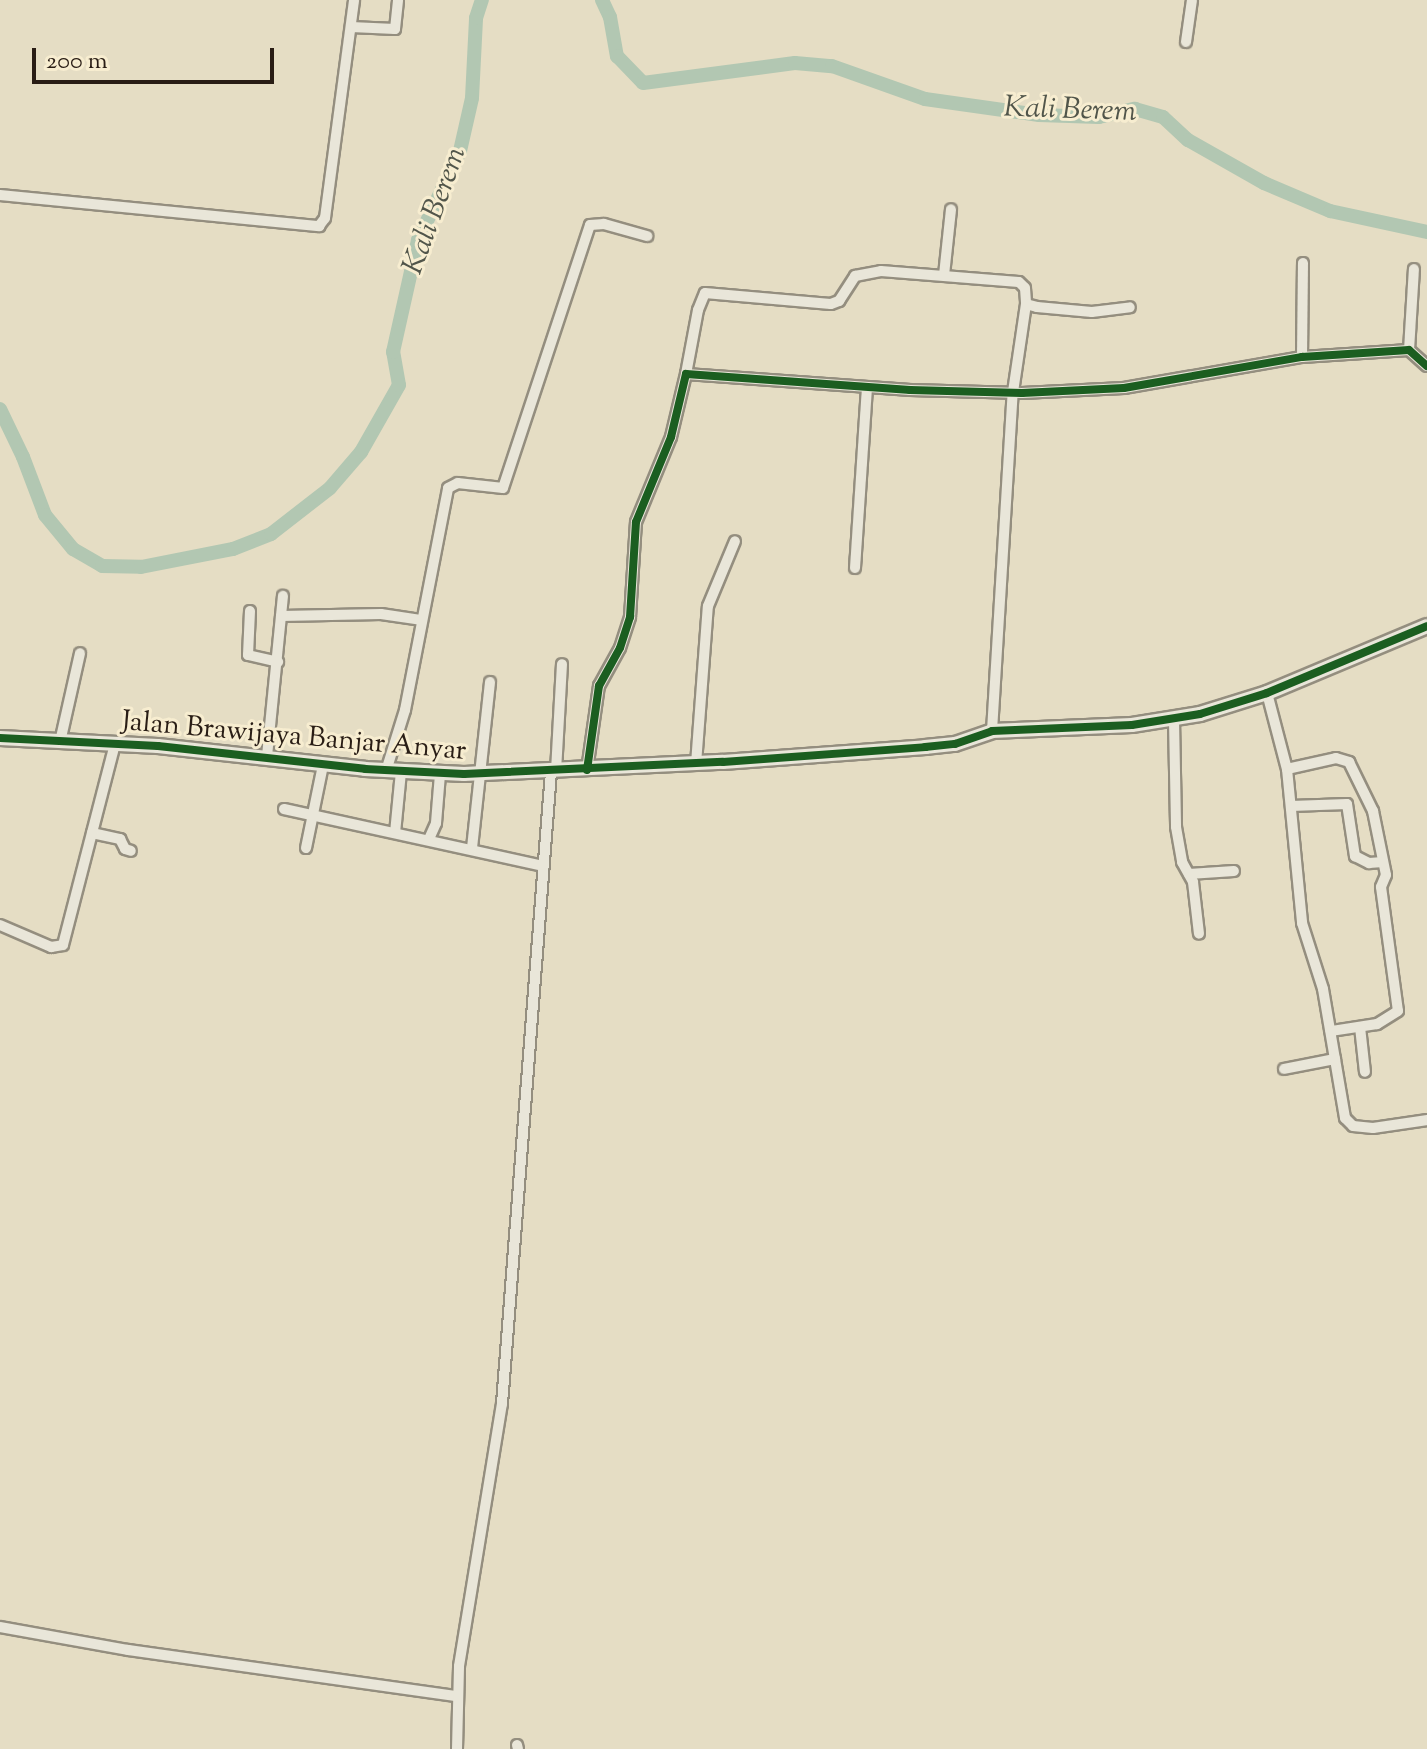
<!DOCTYPE html>
<style>
body{margin:0}
#map{position:relative;width:1427px;height:1749px;overflow:hidden;background:#e5ddc4;font-family:"Sorts Mill Goudy",serif}
div>[style]{position:absolute}
.river>*{height:14px;margin:-7px;padding:0 7px;transform-origin:7px;border-radius:7px;background:#b2c7b2}
.roads{filter:drop-shadow(2px 0 #948e7f) drop-shadow(-2px 0 #948e7f) drop-shadow(0 2px #948e7f) drop-shadow(0 -2px #948e7f)}
.street>*{height:10px;margin:-5px;padding:0 5px;transform-origin:5px;border-radius:5px;background:#e9e6d9}
.secondary>*{height:14px;margin:-7px;padding:0 7px;transform-origin:7px;border-radius:7px;background:#e9e6d9}
.cycleway>*{height:8px;margin:-4px;padding:0 4px;transform-origin:4px;border-radius:4px;background:#1b5e20}
span{translate:-50% -50%;white-space:nowrap;text-align:center;line-height:1.15;-webkit-text-stroke:6px #f7edd0;paint-order:stroke}
.street-label{font-size:28px;color:#291d15}
.water-label{font-size:30px;color:#51554a;font-style:italic}
.scale{position:absolute;left:32px;top:48px;width:242px;height:36px;box-sizing:border-box;border:4px solid #291d15;border-top:0;padding-left:10px;font-size:24px;line-height:28px;white-space:nowrap;color:#291d15;-webkit-text-stroke:6px #f7edd0;paint-order:stroke}
</style>
<div id="map">
<div class="river">
<div style="left:602px;top:0;width:19px;rotate:65deg"></div>
<div style="left:610px;top:17px;width:40px;rotate:80deg"></div>
<div style="left:617px;top:56px;width:37px;rotate:46deg"></div>
<div style="left:643px;top:83px;width:153px;rotate:-7.5deg"></div>
<div style="left:795px;top:63px;width:37px;rotate:5deg"></div>
<div style="left:832px;top:66px;width:99px;rotate:19.5deg"></div>
<div style="left:925px;top:99px;width:115px;rotate:8deg"></div>
<div style="left:1039px;top:115px;width:60px;rotate:1.9deg"></div>
<div style="left:1099px;top:117px;width:37px;rotate:-13deg"></div>
<div style="left:1135px;top:109px;width:29px;rotate:16deg"></div>
<div style="left:1163px;top:117px;width:34px;rotate:43deg"></div>
<div style="left:1188px;top:140px;width:87px;rotate:29.5deg"></div>
<div style="left:1264px;top:183px;width:72px;rotate:23deg"></div>
<div style="left:1330px;top:211px;width:99px;rotate:12.2deg"></div>
<div style="left:0;top:409px;width:53px;rotate:64.4deg"></div>
<div style="left:23px;top:457px;width:62px;rotate:69.2deg"></div>
<div style="left:45px;top:515px;width:44px;rotate:50.5deg"></div>
<div style="left:73px;top:549px;width:34px;rotate:30deg"></div>
<div style="left:102px;top:566px;width:39px;rotate:1deg"></div>
<div style="left:141px;top:567px;width:94px;rotate:-11.1deg"></div>
<div style="left:233px;top:549px;width:41px;rotate:-21.5deg"></div>
<div style="left:271px;top:534px;width:75px;rotate:-37.9deg"></div>
<div style="left:330px;top:488px;width:48px;rotate:-49.3deg"></div>
<div style="left:361px;top:452px;width:77px;rotate:-60.4deg"></div>
<div style="left:399px;top:385px;width:34px;rotate:-100deg"></div>
<div style="left:393px;top:352px;width:115px;rotate:-77.4deg"></div>
<div style="left:418px;top:240px;width:98px;rotate:-64.7deg"></div>
<div style="left:460px;top:151px;width:54px;rotate:-77.2deg"></div>
<div style="left:472px;top:98px;width:80px;rotate:-87.1deg"></div>
<div style="left:476px;top:18px;width:19px;rotate:-72deg"></div>
</div>
<div class="roads">
<div class="street">
<div style="left:351px;top:27px;width:44px;rotate:2.6deg"></div>
<div style="left:395px;top:29px;width:29px;rotate:-84deg"></div>
<div style="left:1186px;top:42px;width:42px;rotate:-81.9deg"></div>
<div style="left:0;top:195px;width:321px;rotate:5.6deg"></div>
<div style="left:319px;top:226px;width:10px;rotate:-53deg"></div>
<div style="left:325px;top:218px;width:220px;rotate:-82.4deg"></div>
<div style="left:944px;top:275px;width:66px;rotate:-83.9deg"></div>
<div style="left:1409px;top:350px;width:81px;rotate:-86.5deg"></div>
<div style="left:1302px;top:357px;width:94px;rotate:-89.4deg"></div>
<div style="left:686px;top:374px;width:65px;rotate:-79.4deg"></div>
<div style="left:698px;top:310px;width:18px;rotate:-68deg"></div>
<div style="left:705px;top:293px;width:126px;rotate:5deg"></div>
<div style="left:831px;top:304px;width:9px;rotate:-21deg"></div>
<div style="left:839px;top:301px;width:30px;rotate:-57deg"></div>
<div style="left:855px;top:276px;width:26px;rotate:-11deg"></div>
<div style="left:881px;top:271px;width:138px;rotate:4.6deg"></div>
<div style="left:1019px;top:282px;width:8px;rotate:45deg"></div>
<div style="left:1025px;top:288px;width:16px;rotate:86deg"></div>
<div style="left:1026px;top:304px;width:11px;rotate:15deg"></div>
<div style="left:1037px;top:307px;width:55px;rotate:5.2deg"></div>
<div style="left:1092px;top:312px;width:38px;rotate:-7deg"></div>
<div style="left:855px;top:568px;width:181px;rotate:-86.2deg"></div>
<div style="left:250px;top:611px;width:44px;rotate:92.6deg"></div>
<div style="left:248px;top:655px;width:31px;rotate:13deg"></div>
<div style="left:281px;top:616px;width:100px;rotate:-1.1deg"></div>
<div style="left:381px;top:614px;width:40px;rotate:8.5deg"></div>
<div style="left:1267px;top:693px;width:79px;rotate:75.3deg"></div>
<div style="left:1287px;top:769px;width:155px;rotate:84.4deg"></div>
<div style="left:1302px;top:923px;width:69px;rotate:72.3deg"></div>
<div style="left:1323px;top:989px;width:131px;rotate:80.3deg"></div>
<div style="left:1345px;top:1118px;width:11px;rotate:45deg"></div>
<div style="left:1353px;top:1126px;width:20px;rotate:6deg"></div>
<div style="left:1373px;top:1128px;width:55px;rotate:-8.4deg"></div>
<div style="left:1174px;top:720px;width:107px;rotate:88.9deg"></div>
<div style="left:1176px;top:827px;width:36px;rotate:80deg"></div>
<div style="left:1182px;top:862px;width:23px;rotate:61deg"></div>
<div style="left:1193px;top:882px;width:52px;rotate:83.4deg"></div>
<div style="left:992px;top:731px;width:340px;rotate:-86.5deg"></div>
<div style="left:1013px;top:392px;width:89px;rotate:-81.6deg"></div>
<div style="left:60px;top:742px;width:91px;rotate:-77.3deg"></div>
<div style="left:267px;top:756px;width:161px;rotate:-84.3deg"></div>
<div style="left:696px;top:764px;width:158px;rotate:-85.7deg"></div>
<div style="left:708px;top:606px;width:70px;rotate:-67.4deg"></div>
<div style="left:1287px;top:769px;width:50px;rotate:-12.7deg"></div>
<div style="left:1336px;top:758px;width:14px;rotate:17deg"></div>
<div style="left:1349px;top:762px;width:55px;rotate:63.9deg"></div>
<div style="left:1373px;top:811px;width:65px;rotate:78.5deg"></div>
<div style="left:1386px;top:875px;width:13px;rotate:113deg"></div>
<div style="left:1381px;top:887px;width:125px;rotate:82.2deg"></div>
<div style="left:1398px;top:1011px;width:25px;rotate:148deg"></div>
<div style="left:1377px;top:1024px;width:47px;rotate:171.3deg"></div>
<div style="left:587px;top:770px;width:85px;rotate:-81.9deg"></div>
<div style="left:599px;top:686px;width:43px;rotate:-61.1deg"></div>
<div style="left:620px;top:648px;width:33px;rotate:-72deg"></div>
<div style="left:630px;top:617px;width:95px;rotate:-86.4deg"></div>
<div style="left:636px;top:522px;width:92px;rotate:-67.6deg"></div>
<div style="left:671px;top:437px;width:65px;rotate:-76.6deg"></div>
<div style="left:686px;top:374px;width:225px;rotate:4.1deg"></div>
<div style="left:910px;top:390px;width:112px;rotate:1.5deg"></div>
<div style="left:1022px;top:393px;width:102px;rotate:-2.8deg"></div>
<div style="left:1124px;top:388px;width:181px;rotate:-9.9deg"></div>
<div style="left:1302px;top:357px;width:107px;rotate:-3.7deg"></div>
<div style="left:1409px;top:350px;width:24px;rotate:42deg"></div>
<div style="left:386px;top:771px;width:64px;rotate:-72.7deg"></div>
<div style="left:405px;top:710px;width:226px;rotate:-79deg"></div>
<div style="left:448px;top:488px;width:11px;rotate:-27deg"></div>
<div style="left:458px;top:483px;width:45px;rotate:6.3deg"></div>
<div style="left:503px;top:488px;width:277px;rotate:-71.7deg"></div>
<div style="left:590px;top:225px;width:14px;rotate:-4deg"></div>
<div style="left:604px;top:224px;width:45px;rotate:15.6deg"></div>
<div style="left:556px;top:771px;width:107px;rotate:-86.8deg"></div>
<div style="left:1291px;top:806px;width:56px;rotate:-2deg"></div>
<div style="left:1347px;top:804px;width:53px;rotate:81.3deg"></div>
<div style="left:1355px;top:856px;width:16px;rotate:27deg"></div>
<div style="left:1369px;top:863px;width:14px;rotate:-4deg"></div>
<div style="left:284px;top:809px;width:266px;rotate:12.4deg"></div>
<div style="left:92px;top:833px;width:29px;rotate:12deg"></div>
<div style="left:120px;top:839px;width:11px;rotate:63deg"></div>
<div style="left:125px;top:849px;width:6px;rotate:18deg"></div>
<div style="left:395px;top:833px;width:61px;rotate:-84.4deg"></div>
<div style="left:429px;top:839px;width:17px;rotate:-66deg"></div>
<div style="left:436px;top:823px;width:49px;rotate:-85.3deg"></div>
<div style="left:306px;top:848px;width:85px;rotate:-78.4deg"></div>
<div style="left:472px;top:848px;width:167px;rotate:-83.8deg"></div>
<div style="left:1189px;top:874px;width:45px;rotate:-3.8deg"></div>
<div style="left:0;top:925px;width:56px;rotate:23.3deg"></div>
<div style="left:51px;top:947px;width:12px;rotate:-9deg"></div>
<div style="left:63px;top:945px;width:208px;rotate:-75.5deg"></div>
<div style="left:1360px;top:1027px;width:45px;rotate:83.7deg"></div>
<div style="left:1284px;top:1069px;width:52px;rotate:-11.1deg"></div>
<div style="left:0;top:1627px;width:130px;rotate:10.2deg"></div>
<div style="left:128px;top:1650px;width:331px;rotate:8deg"></div>
<div style="left:517px;top:1745px;width:4px;rotate:76deg"></div>
<div style="left:457px;top:1749px;width:83px;rotate:-88.6deg"></div>
<div style="left:459px;top:1666px;width:266px;rotate:-80.7deg"></div>
<div style="left:502px;top:1404px;width:634px;rotate:-85.57deg"></div>
</div>
<div class="secondary">
<div style="left:0;top:738px;width:158px;rotate:2.9deg"></div>
<div style="left:158px;top:746px;width:208px;rotate:6.3deg"></div>
<div style="left:365px;top:769px;width:99px;rotate:2.9deg"></div>
<div style="left:464px;top:774px;width:259px;rotate:-2.7deg"></div>
<div style="left:723px;top:762px;width:203px;rotate:-4.2deg"></div>
<div style="left:925px;top:747px;width:30px;rotate:-6deg"></div>
<div style="left:955px;top:744px;width:39px;rotate:-19deg"></div>
<div style="left:992px;top:731px;width:140px;rotate:-2.5deg"></div>
<div style="left:1132px;top:725px;width:69px;rotate:-9.2deg"></div>
<div style="left:1200px;top:714px;width:70px;rotate:-17.4deg"></div>
<div style="left:1267px;top:693px;width:173px;rotate:-22.7deg"></div>
</div>
</div>
<div class="cycleway">
<div style="left:0;top:738px;width:158px;rotate:2.9deg"></div>
<div style="left:158px;top:746px;width:208px;rotate:6.3deg"></div>
<div style="left:365px;top:769px;width:99px;rotate:2.9deg"></div>
<div style="left:464px;top:774px;width:259px;rotate:-2.7deg"></div>
<div style="left:723px;top:762px;width:203px;rotate:-4.2deg"></div>
<div style="left:925px;top:747px;width:30px;rotate:-6deg"></div>
<div style="left:955px;top:744px;width:39px;rotate:-19deg"></div>
<div style="left:992px;top:731px;width:140px;rotate:-2.5deg"></div>
<div style="left:1132px;top:725px;width:69px;rotate:-9.2deg"></div>
<div style="left:1200px;top:714px;width:70px;rotate:-17.4deg"></div>
<div style="left:1267px;top:693px;width:173px;rotate:-22.7deg"></div>
<div style="left:587px;top:770px;width:85px;rotate:-81.9deg"></div>
<div style="left:599px;top:686px;width:43px;rotate:-61.1deg"></div>
<div style="left:620px;top:648px;width:33px;rotate:-72deg"></div>
<div style="left:630px;top:617px;width:95px;rotate:-86.4deg"></div>
<div style="left:636px;top:522px;width:92px;rotate:-67.6deg"></div>
<div style="left:671px;top:437px;width:65px;rotate:-76.6deg"></div>
<div style="left:686px;top:374px;width:225px;rotate:4.1deg"></div>
<div style="left:910px;top:390px;width:112px;rotate:1.5deg"></div>
<div style="left:1022px;top:393px;width:102px;rotate:-2.8deg"></div>
<div style="left:1124px;top:388px;width:181px;rotate:-9.9deg"></div>
<div style="left:1302px;top:357px;width:107px;rotate:-3.7deg"></div>
<div style="left:1409px;top:350px;width:24px;rotate:42deg"></div>
</div>
<div class="street-label">
<span style="left:294px;top:737px;rotate:5deg">Jalan Brawijaya Banjar Anyar</span>
</div>
<div class="water-label">
<span style="left:1070px;top:111px;rotate:2deg">Kali Berem</span>
<span style="left:436px;top:211px;rotate:-70deg">Kali Berem</span>
</div>
<div class="scale">200 m</div>
</div>
